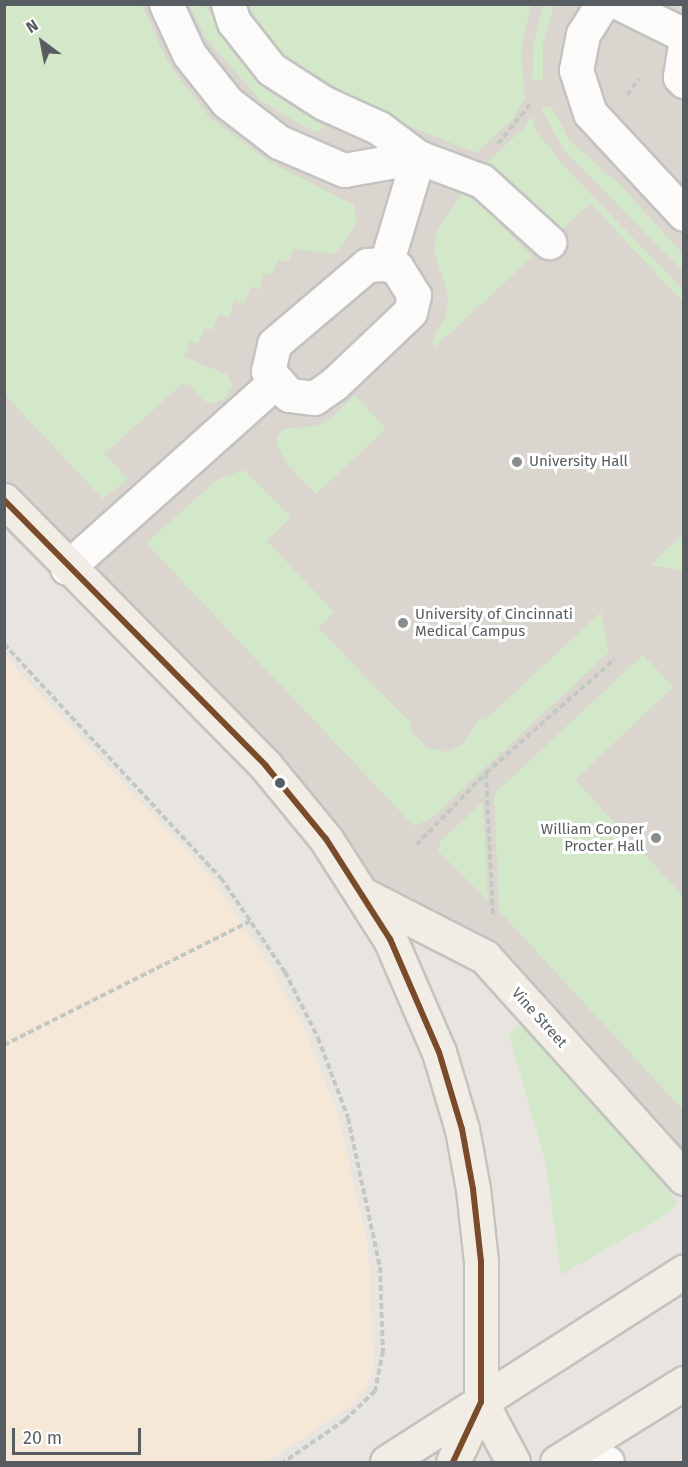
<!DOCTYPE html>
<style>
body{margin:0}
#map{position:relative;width:688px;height:1467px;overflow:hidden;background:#e8e5e0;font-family:"Fira Sans",sans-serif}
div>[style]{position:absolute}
.commercial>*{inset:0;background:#f5e8d7}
.education>*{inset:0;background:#dbd5cf}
.green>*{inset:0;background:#d3e7c9}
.path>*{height:4px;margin-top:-2px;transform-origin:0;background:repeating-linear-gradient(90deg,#c1c9c2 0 6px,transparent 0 9px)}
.roads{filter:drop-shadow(2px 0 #c3c3c2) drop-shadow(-2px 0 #c3c3c2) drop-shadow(0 2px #c3c3c2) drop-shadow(0 -2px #c3c3c2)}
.minor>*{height:33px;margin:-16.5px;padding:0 16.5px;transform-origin:16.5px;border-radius:16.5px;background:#fcfbfa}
.major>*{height:33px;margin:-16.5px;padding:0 16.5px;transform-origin:16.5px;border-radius:16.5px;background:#f1ede4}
.bus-1>*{height:6px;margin:-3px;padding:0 3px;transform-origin:3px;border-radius:3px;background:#7a4b2a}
.dots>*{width:16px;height:16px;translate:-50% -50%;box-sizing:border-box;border:3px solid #fff;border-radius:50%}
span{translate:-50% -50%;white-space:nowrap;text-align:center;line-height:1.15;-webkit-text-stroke:6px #fff;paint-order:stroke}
.poi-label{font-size:15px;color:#575d61}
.left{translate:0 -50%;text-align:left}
.right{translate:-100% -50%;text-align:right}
.street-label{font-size:15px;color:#575d61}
.frame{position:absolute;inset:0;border:6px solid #575d61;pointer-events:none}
.north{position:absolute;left:12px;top:12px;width:60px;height:60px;-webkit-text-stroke:4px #fff;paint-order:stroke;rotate:328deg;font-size:16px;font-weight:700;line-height:24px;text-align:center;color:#575d61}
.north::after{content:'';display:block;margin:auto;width:21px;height:27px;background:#575d61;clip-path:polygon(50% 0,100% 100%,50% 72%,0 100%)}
.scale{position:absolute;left:12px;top:1428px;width:129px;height:27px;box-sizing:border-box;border:3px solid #575d61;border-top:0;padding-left:8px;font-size:18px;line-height:21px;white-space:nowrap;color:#575d61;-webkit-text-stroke:4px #fff;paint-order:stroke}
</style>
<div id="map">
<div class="commercial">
<div style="clip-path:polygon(5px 656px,210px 876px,274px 972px,305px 1030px,338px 1115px,368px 1247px,374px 1366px,367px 1387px,353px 1404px,267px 1462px,5px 1462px)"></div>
</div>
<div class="education">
<div style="clip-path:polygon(5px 5px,683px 5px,683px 1178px,485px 957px,366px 896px,5px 500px)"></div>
</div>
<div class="green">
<div style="clip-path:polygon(5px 4px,142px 5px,168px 63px,209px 117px,271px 163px,354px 205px,357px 223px,335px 254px,294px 249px,288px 262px,279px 260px,271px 275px,264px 273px,259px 290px,251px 286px,244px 304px,235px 300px,229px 318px,219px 314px,213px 330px,205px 327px,198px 344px,190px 341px,184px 357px,226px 374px,233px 386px,225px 398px,214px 404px,204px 401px,189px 384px,181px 385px,104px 454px,128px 479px,103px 499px,5px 395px)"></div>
<div style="clip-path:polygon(190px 5px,205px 5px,235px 55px,266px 90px,325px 127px,318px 132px,309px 129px,260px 100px,205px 37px)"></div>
<div style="clip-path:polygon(246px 5px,531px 5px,521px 50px,525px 98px,512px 120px,476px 153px,387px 117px,286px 57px)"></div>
<div style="clip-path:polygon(543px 5px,554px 5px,543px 44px,543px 80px,532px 80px,534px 42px)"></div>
<div style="clip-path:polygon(551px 106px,570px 141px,621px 186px,683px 254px,683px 271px,563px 149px,541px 108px)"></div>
<div style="clip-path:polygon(531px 115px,536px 131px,566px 168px,683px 290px,683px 302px,590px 203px,560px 231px,488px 161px,525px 127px)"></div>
<div style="clip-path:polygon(462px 194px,482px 206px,532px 257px,434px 348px,432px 341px,446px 316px,448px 294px,434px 252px,437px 230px)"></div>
<div style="clip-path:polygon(355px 395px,386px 429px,316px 494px,288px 465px,277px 446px,277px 436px,283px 429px,316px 426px,329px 420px)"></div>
<div style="clip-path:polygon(244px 470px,291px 517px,267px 541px,334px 612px,318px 628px,410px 722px,412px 732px,427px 747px,446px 752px,463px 744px,480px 718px,484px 721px,601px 612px,609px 652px,430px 819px,414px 826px,146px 543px,218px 479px)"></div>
<div style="clip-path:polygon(683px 534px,683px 571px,651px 565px)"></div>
<div style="clip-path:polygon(643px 655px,673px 687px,575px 780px,683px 896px,683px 1110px,499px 911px,494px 794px)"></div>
<div style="clip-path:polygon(483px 802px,488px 901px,438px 851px,441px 840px)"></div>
<div style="clip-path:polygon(515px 1026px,524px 1027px,536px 1039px,620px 1130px,677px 1202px,670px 1212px,561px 1275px,546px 1164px,509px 1035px)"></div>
</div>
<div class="path">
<div style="left:627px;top:95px;width:20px;rotate:-53deg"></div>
<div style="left:498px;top:144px;width:53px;rotate:-51.2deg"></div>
<div style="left:4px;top:644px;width:319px;rotate:47.2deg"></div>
<div style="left:221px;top:878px;width:114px;rotate:55.8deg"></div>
<div style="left:285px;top:972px;width:74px;rotate:63.4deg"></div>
<div style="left:318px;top:1038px;width:85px;rotate:69.4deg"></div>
<div style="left:348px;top:1118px;width:152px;rotate:77.9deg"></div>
<div style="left:380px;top:1267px;width:84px;rotate:88deg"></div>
<div style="left:383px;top:1351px;width:41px;rotate:101.3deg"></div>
<div style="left:375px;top:1391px;width:42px;rotate:136deg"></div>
<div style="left:345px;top:1420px;width:74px;rotate:145.5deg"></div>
<div style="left:486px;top:773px;width:143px;rotate:87.2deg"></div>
<div style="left:416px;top:845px;width:100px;rotate:-45.8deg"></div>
<div style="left:486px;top:773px;width:172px;rotate:-41.5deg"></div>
<div style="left:4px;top:1045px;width:276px;rotate:-26.7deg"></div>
</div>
<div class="roads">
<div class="minor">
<div style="left:166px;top:4px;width:55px;rotate:65.3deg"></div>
<div style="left:189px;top:54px;width:61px;rotate:51.6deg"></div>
<div style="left:227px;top:102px;width:66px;rotate:37.6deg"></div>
<div style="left:279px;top:142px;width:71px;rotate:23.3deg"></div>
<div style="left:344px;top:170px;width:75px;rotate:-10deg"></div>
<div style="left:228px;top:4px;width:19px;rotate:72deg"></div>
<div style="left:234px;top:22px;width:60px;rotate:51.8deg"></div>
<div style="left:271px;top:69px;width:63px;rotate:32.7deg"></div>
<div style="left:324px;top:103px;width:60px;rotate:24.4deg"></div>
<div style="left:379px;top:128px;width:49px;rotate:36.6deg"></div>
<div style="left:418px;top:157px;width:68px;rotate:20.6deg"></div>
<div style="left:482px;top:181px;width:91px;rotate:42.3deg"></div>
<div style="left:602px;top:4px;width:36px;rotate:122deg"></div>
<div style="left:583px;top:34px;width:37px;rotate:101deg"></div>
<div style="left:576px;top:70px;width:45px;rotate:72deg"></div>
<div style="left:590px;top:113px;width:138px;rotate:47.1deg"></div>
<div style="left:621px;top:4px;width:70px;rotate:26.2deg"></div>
<div style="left:684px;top:51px;width:26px;rotate:99deg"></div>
<div style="left:680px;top:77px;width:6px;rotate:45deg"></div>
<div style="left:386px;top:264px;width:12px;rotate:20deg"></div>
<div style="left:397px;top:268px;width:32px;rotate:58deg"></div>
<div style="left:414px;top:295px;width:17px;rotate:103deg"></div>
<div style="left:410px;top:312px;width:105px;rotate:136.5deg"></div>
<div style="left:334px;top:384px;width:24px;rotate:145deg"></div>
<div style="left:314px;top:398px;width:25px;rotate:-173deg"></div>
<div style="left:289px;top:395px;width:32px;rotate:-131deg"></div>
<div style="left:268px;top:371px;width:28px;rotate:-77deg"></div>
<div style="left:274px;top:344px;width:122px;rotate:-40.3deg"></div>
<div style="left:367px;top:265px;width:19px;rotate:-3deg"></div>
<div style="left:386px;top:264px;width:112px;rotate:-73.3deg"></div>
<div style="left:67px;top:568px;width:280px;rotate:-41.8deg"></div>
<div style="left:576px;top:1451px;width:33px;rotate:20deg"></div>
</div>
<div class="major">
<div style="left:4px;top:500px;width:373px;rotate:45.4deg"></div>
<div style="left:266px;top:766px;width:94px;rotate:50.6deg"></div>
<div style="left:326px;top:839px;width:119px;rotate:57.4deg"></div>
<div style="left:390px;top:939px;width:123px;rotate:66.6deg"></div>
<div style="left:439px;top:1052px;width:80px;rotate:73.4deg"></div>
<div style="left:462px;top:1129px;width:61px;rotate:79.6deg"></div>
<div style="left:473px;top:1189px;width:73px;rotate:83.7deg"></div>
<div style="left:481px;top:1262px;width:140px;rotate:90deg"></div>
<div style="left:481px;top:1402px;width:66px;rotate:115deg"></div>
<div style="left:366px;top:896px;width:134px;rotate:27.1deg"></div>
<div style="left:485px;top:957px;width:297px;rotate:48deg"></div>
<div style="left:481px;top:1402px;width:68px;rotate:61.9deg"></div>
<div style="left:387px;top:1462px;width:353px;rotate:-32.7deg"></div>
<div style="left:557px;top:1462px;width:150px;rotate:-31.9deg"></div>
</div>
</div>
<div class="bus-1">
<div style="left:4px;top:500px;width:373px;rotate:45.4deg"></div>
<div style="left:266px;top:766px;width:94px;rotate:50.6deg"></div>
<div style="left:326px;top:839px;width:119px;rotate:57.4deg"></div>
<div style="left:390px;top:939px;width:123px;rotate:66.6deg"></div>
<div style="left:439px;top:1052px;width:80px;rotate:73.4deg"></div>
<div style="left:462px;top:1129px;width:61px;rotate:79.6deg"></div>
<div style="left:473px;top:1189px;width:73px;rotate:83.7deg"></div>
<div style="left:481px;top:1262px;width:140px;rotate:90deg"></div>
<div style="left:481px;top:1402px;width:66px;rotate:115deg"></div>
</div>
<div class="dots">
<div style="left:517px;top:462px;background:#8a8d8d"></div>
<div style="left:403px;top:623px;background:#8a8d8d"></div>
<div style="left:280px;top:783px;background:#575d61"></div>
<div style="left:656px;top:838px;background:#8a8d8d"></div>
</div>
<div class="poi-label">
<span class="left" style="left:529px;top:462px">University Hall</span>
<span class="left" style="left:415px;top:623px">University of Cincinnati<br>Medical Campus</span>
<span class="right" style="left:644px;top:838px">William Cooper<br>Procter Hall</span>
</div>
<div class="street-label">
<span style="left:539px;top:1018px;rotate:48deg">Vine Street</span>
</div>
<div class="frame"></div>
<div class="north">N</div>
<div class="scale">20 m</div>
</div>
